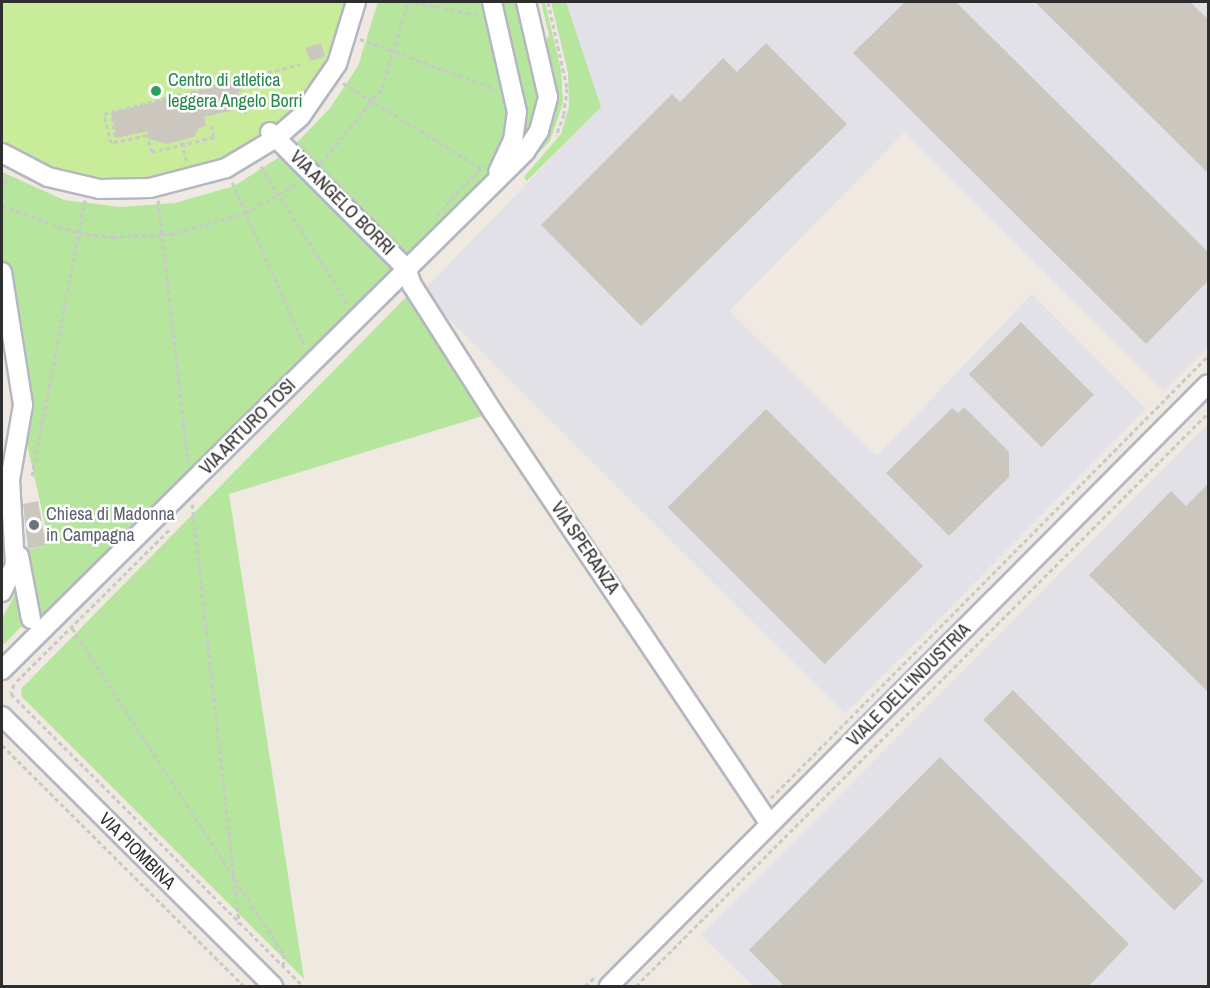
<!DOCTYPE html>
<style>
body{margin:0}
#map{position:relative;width:1210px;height:988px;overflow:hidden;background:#efe9e1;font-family:"Archivo Narrow",sans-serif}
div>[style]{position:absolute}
.industrial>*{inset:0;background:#e3e1e8}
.green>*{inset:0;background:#b6e59e}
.pitch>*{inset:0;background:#c9ec9a}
.building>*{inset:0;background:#cbc7bf;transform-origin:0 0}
.path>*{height:3px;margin-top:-1.5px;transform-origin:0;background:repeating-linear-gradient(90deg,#c9c9c9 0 4.5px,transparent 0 7.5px)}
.roads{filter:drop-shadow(2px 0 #b4b7c1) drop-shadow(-2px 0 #b4b7c1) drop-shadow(0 2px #b4b7c1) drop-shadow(0 -2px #b4b7c1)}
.minor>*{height:18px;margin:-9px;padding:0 9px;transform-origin:9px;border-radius:9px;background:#fff}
.dots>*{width:16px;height:16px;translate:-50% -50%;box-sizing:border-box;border:3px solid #fff;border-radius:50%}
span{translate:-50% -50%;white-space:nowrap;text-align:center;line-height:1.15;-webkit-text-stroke:5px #fff;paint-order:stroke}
.leisure-label{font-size:18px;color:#27864d}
.left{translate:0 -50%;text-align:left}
.street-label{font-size:18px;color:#2e2e2e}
.worship-label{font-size:18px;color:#5b616d}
.frame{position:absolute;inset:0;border:3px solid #2e2e2e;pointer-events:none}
</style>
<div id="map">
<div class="industrial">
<div style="clip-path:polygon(566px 2px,1208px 2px,1208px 347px,1164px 391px,904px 133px,729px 311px,877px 456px,1032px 294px,1146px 409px,845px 714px,422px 292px,601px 107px)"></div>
<div style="clip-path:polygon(1208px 424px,1208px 986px,753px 986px,701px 935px)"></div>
</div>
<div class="green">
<div style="clip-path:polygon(378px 2px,486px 2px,506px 82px,510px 127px,494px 167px,38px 625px,26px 550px,46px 545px,47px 533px,25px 435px,2px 272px,2px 172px,64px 200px,121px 207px,175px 203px,234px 186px,289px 151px,330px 108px,358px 66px)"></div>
<div style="clip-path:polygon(498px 2px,520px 2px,540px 83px,538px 117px,519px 150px)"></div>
<div style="clip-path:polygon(541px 2px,545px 2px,561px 70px,563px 103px,550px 141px,519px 173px,516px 169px,537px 146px,543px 47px,549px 35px)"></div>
<div style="clip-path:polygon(551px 2px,566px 2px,601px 107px,527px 181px,524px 177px,561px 134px,569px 107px,568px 73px)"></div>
<div style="clip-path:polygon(411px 292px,489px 414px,229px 494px,304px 979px,22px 697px,21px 689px)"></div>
<div style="clip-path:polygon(19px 587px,30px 618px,2px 646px,2px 619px)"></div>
</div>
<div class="pitch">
<div style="clip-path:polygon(2px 2px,351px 2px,333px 55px,318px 83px,277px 127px,230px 158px,168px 179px,124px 181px,51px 169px,2px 143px)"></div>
</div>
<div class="building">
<div style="clip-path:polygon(905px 2px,956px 2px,1209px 253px,1209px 280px,1146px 344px,853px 53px)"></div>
<div style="clip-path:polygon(1035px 2px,1190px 2px,1209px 20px,1209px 174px)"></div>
<div style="left:321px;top:43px;width:14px;height:16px;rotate:73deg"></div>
<div style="clip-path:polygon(766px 43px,847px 124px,641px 326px,541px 225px,672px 94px,680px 102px,723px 58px,737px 72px)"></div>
<div style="clip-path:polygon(236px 82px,242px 108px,204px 117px,206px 126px,199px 128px,194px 137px,167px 144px,149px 139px,147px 131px,117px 138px,111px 113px)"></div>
<div style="left:1021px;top:322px;width:103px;height:74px;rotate:45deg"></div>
<div style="clip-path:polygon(964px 407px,1009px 452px,1009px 477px,949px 536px,886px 473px,952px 408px,958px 413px)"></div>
<div style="left:766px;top:409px;width:222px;height:139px;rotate:45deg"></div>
<div style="clip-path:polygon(1209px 483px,1209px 693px,1089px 575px,1171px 491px,1186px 506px)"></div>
<div style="clip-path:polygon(38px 501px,46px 545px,28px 549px,23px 504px)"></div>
<div style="left:1013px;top:690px;width:270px;height:42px;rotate:45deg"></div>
<div style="clip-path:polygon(940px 757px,1129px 944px,1088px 987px,785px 987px,749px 950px)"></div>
</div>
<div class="path">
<div style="left:414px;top:2px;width:66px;rotate:11.3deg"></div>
<div style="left:548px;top:2px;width:88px;rotate:77.5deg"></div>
<div style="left:567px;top:88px;width:26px;rotate:97deg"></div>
<div style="left:564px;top:114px;width:23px;rotate:110deg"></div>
<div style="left:360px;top:39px;width:144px;rotate:20.3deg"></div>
<div style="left:246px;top:78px;width:56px;rotate:-14.5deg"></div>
<div style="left:343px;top:83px;width:163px;rotate:31.7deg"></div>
<div style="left:112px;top:117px;width:25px;rotate:81deg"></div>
<div style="left:211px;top:125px;width:12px;rotate:76deg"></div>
<div style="left:214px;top:137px;width:64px;rotate:166.4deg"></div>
<div style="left:152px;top:152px;width:18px;rotate:-106deg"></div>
<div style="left:147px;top:135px;width:37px;rotate:167deg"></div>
<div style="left:111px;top:143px;width:30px;rotate:-104deg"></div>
<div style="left:104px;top:114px;width:137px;rotate:-14.3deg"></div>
<div style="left:237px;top:80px;width:37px;rotate:76deg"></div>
<div style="left:182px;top:142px;width:22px;rotate:77deg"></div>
<div style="left:321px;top:163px;width:97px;rotate:-50.9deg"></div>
<div style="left:382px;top:88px;width:90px;rotate:-73.2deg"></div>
<div style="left:261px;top:166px;width:163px;rotate:57.8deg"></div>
<div style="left:232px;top:182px;width:180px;rotate:66.1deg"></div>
<div style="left:2px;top:190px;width:16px;rotate:-68deg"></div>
<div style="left:158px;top:200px;width:264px;rotate:83.5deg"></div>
<div style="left:2px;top:206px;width:82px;rotate:19.3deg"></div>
<div style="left:79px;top:233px;width:33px;rotate:7deg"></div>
<div style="left:112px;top:237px;width:58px;rotate:-3deg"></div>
<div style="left:170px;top:234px;width:79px;rotate:-15.4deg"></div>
<div style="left:246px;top:213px;width:60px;rotate:-30deg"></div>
<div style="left:436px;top:215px;width:68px;rotate:-46.2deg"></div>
<div style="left:32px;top:476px;width:281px;rotate:-79.1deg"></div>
<div style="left:192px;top:504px;width:423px;rotate:83.6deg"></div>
<div style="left:169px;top:530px;width:218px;rotate:135.2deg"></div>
<div style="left:14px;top:684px;width:10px;rotate:107deg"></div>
<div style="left:11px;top:694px;width:413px;rotate:45deg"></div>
<div style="left:72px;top:628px;width:389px;rotate:57deg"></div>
<div style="left:284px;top:954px;width:14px;rotate:94deg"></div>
<div style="left:2px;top:745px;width:342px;rotate:44.9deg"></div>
<div style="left:771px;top:798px;width:622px;rotate:-45.33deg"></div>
<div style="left:585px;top:986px;width:12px;rotate:-42deg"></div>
<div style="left:636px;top:986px;width:810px;rotate:-45.05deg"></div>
</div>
<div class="roads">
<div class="minor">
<div style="left:492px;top:2px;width:113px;rotate:77.2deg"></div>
<div style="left:517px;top:112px;width:28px;rotate:98deg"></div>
<div style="left:513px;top:140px;width:35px;rotate:115deg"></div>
<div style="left:270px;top:132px;width:192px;rotate:45deg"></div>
<div style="left:406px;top:268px;width:18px;rotate:71deg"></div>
<div style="left:412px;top:285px;width:151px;rotate:57.5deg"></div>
<div style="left:493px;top:412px;width:496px;rotate:56.1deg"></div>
<div style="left:2px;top:153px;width:52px;rotate:27.6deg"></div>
<div style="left:48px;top:177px;width:53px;rotate:13deg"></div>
<div style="left:100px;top:189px;width:50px;rotate:-1.1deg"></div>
<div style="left:150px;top:188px;width:79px;rotate:-14.7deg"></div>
<div style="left:226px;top:168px;width:58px;rotate:-31deg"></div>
<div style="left:276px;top:138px;width:33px;rotate:-41deg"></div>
<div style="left:301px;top:116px;width:63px;rotate:-55.3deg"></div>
<div style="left:337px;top:64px;width:65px;rotate:-73deg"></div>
<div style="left:2px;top:272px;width:135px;rotate:81deg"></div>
<div style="left:23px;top:405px;width:76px;rotate:99.8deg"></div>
<div style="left:10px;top:480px;width:85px;rotate:86.6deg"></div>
<div style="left:15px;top:565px;width:30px;rotate:116deg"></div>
<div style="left:19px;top:556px;width:64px;rotate:79.2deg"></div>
<div style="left:2px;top:670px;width:736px;rotate:-44.72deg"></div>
<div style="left:525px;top:152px;width:25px;rotate:-56deg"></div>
<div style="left:539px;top:131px;width:35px;rotate:-75deg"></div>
<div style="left:548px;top:97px;width:98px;rotate:-103deg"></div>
<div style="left:2px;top:716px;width:383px;rotate:44.9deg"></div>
<div style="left:609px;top:986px;width:849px;rotate:-45.14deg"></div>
</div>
</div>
<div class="dots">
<div style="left:156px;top:91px;background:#2e9e5b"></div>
<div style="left:34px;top:525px;background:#6b7280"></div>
</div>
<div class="leisure-label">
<span class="left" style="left:168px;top:91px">Centro di atletica<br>leggera Angelo Borri</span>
</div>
<div class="street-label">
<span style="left:342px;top:203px;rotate:45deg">VIA ANGELO BORRI</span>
<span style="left:248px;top:427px;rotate:-45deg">VIA ARTURO TOSI</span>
<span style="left:585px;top:548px;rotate:56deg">VIA SPERANZA</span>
<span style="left:909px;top:685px;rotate:-45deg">VIALE DELL'INDUSTRIA</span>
<span style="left:137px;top:851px;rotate:45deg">VIA PIOMBINA</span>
</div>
<div class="worship-label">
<span class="left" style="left:46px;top:525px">Chiesa di Madonna<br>in Campagna</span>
</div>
<div class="frame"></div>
</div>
